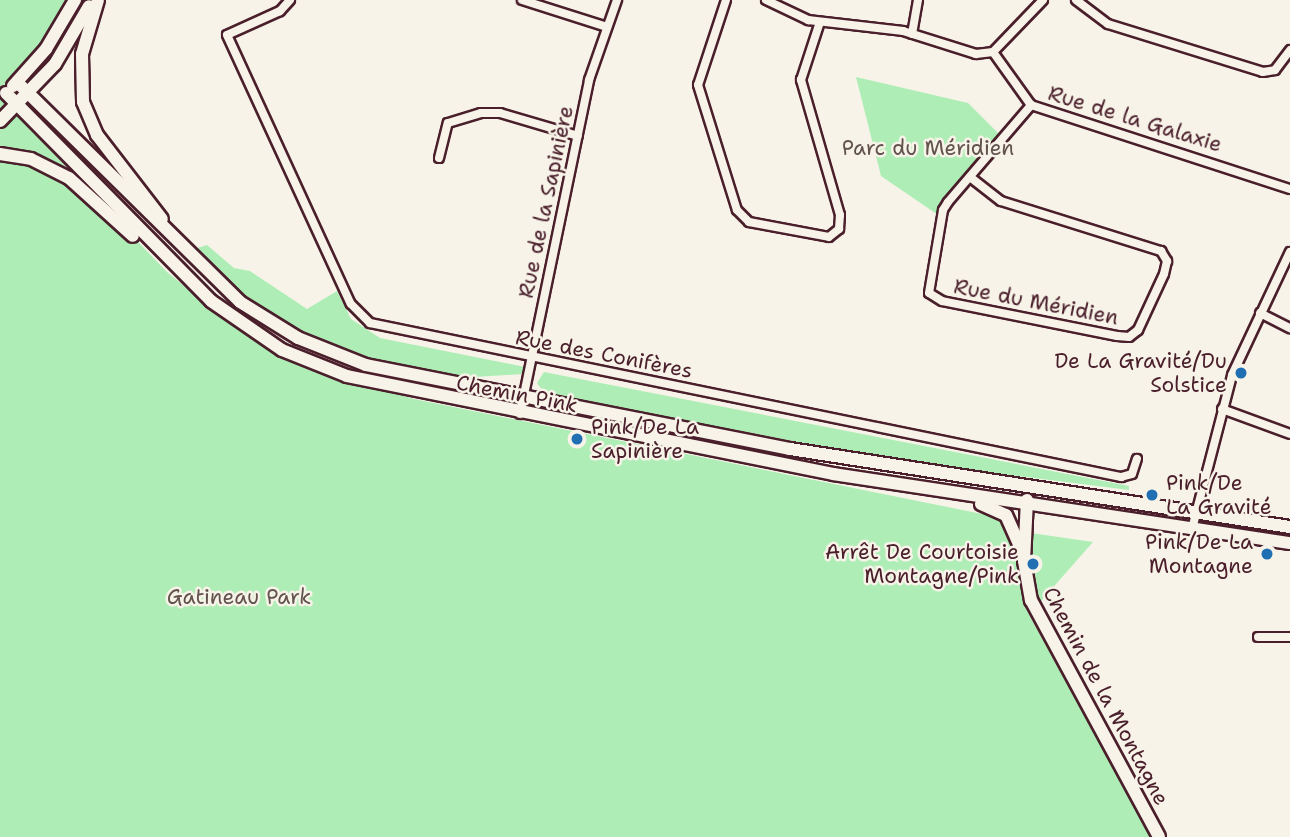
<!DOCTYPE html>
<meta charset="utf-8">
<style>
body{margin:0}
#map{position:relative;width:1290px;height:837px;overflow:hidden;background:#f7f3e8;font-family:"Shantell Sans",sans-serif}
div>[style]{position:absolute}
.green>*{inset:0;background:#aeeeb6}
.roads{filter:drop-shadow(2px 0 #4a1f2b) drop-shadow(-2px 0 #4a1f2b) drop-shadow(0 2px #4a1f2b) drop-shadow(0 -2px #4a1f2b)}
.street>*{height:8px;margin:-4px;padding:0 4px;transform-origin:4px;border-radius:4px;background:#f7f3e8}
.secondary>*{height:12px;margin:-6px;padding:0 6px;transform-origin:6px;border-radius:6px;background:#f7f3e8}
.dots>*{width:19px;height:19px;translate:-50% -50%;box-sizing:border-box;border:4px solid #f7f3e8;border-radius:50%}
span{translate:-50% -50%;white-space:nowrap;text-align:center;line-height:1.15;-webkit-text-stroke:5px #f7f3e8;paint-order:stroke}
.street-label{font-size:21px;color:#4a1f2b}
.park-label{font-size:21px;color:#63534e}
.poi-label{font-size:21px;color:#4a1f2b}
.right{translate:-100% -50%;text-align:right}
.left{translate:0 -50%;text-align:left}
</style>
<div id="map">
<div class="green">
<div style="clip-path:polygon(0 0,67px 0,46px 37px,0 91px)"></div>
<div style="clip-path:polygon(856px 77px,968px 103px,1003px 138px,941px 217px,881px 176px)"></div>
<div style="clip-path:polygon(0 98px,167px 272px,237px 329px,299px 364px,414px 399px,997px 517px,1014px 544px,1027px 611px,1151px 837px,0 837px)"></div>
<div style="clip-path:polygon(207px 245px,234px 268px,250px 271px,307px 309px,337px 291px,351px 319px,380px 338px,525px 367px,523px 374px,459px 378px,363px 358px,311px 339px,230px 285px,197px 248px)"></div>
<div style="clip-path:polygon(544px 372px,1129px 486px,1129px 490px,898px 461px,545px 394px,537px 383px)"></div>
<div style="clip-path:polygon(1024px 532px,1093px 542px,1034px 609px)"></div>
</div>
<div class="roads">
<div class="street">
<div style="left:290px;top:0;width:15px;rotate:132deg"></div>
<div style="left:280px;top:11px;width:58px;rotate:155.6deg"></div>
<div style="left:227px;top:35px;width:296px;rotate:65.3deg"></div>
<div style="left:351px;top:304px;width:27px;rotate:45deg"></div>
<div style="left:370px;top:323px;width:767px;rotate:11.59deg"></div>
<div style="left:1121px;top:477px;width:11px;rotate:-15deg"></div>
<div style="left:1132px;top:474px;width:16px;rotate:-72deg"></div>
<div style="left:522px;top:0;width:89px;rotate:17.6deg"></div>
<div style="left:726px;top:0;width:89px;rotate:108.2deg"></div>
<div style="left:698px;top:85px;width:131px;rotate:72.7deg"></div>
<div style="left:737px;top:210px;width:17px;rotate:45deg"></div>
<div style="left:749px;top:222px;width:81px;rotate:10.6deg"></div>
<div style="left:829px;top:237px;width:13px;rotate:-39deg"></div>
<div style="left:839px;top:229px;width:14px;rotate:-86deg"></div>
<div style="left:840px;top:215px;width:141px;rotate:-106.1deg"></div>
<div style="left:801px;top:80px;width:61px;rotate:-71.9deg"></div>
<div style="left:766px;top:0;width:47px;rotate:25.5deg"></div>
<div style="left:808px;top:20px;width:96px;rotate:6.6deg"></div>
<div style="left:903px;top:31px;width:77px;rotate:17.5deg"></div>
<div style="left:976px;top:54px;width:17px;rotate:-7deg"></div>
<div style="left:993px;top:52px;width:72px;rotate:-46.1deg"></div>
<div style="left:1076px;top:0;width:40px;rotate:37deg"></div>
<div style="left:1108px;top:24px;width:162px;rotate:17.2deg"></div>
<div style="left:1263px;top:72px;width:12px;rotate:-9deg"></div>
<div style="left:1275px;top:70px;width:25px;rotate:-53deg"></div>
<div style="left:912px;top:34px;width:35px;rotate:-80deg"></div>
<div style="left:993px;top:52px;width:65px;rotate:54.4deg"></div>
<div style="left:1031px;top:105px;width:272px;rotate:18deg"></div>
<div style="left:439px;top:158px;width:36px;rotate:-76deg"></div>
<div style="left:448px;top:123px;width:34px;rotate:-17deg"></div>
<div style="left:481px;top:113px;width:19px"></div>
<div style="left:500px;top:113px;width:81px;rotate:16.4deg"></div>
<div style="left:970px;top:177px;width:39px;rotate:38deg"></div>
<div style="left:1001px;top:201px;width:168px;rotate:17.4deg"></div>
<div style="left:1161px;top:251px;width:12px;rotate:59deg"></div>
<div style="left:1167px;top:261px;width:13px;rotate:103deg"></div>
<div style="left:1164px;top:274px;width:62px;rotate:114.9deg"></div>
<div style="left:1138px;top:330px;width:11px;rotate:142deg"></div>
<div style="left:1129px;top:337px;width:12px;rotate:-175deg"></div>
<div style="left:1117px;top:336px;width:178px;rotate:-168.7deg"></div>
<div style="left:942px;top:301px;width:15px;rotate:-148deg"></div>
<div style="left:929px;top:293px;width:84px;rotate:-80.4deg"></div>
<div style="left:943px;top:210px;width:9px;rotate:-58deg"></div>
<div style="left:948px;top:202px;width:128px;rotate:-49.4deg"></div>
<div style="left:1260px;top:313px;width:34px;rotate:27deg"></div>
<div style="left:1222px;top:409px;width:72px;rotate:20.2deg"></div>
<div style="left:520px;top:414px;width:341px;rotate:-78.3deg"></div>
<div style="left:589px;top:80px;width:85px;rotate:-70.7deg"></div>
<div style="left:1192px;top:529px;width:159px;rotate:-75.4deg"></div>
<div style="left:1232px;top:375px;width:136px;rotate:-64.8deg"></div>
<div style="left:1258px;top:637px;width:32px"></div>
</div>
<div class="secondary">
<div style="left:98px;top:0;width:56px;rotate:106.5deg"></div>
<div style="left:82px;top:54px;width:48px;rotate:88.8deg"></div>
<div style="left:83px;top:102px;width:36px;rotate:67deg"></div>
<div style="left:97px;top:135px;width:106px;rotate:52.3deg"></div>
<div style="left:17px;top:82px;width:313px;rotate:44.6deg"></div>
<div style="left:240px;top:302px;width:68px;rotate:31.8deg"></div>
<div style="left:298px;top:338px;width:73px;rotate:21.7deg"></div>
<div style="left:366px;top:365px;width:432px;rotate:11.2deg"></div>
<div style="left:790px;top:449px;width:506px;rotate:8.87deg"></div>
<div style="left:13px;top:86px;width:50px;rotate:-48.3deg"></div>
<div style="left:46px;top:49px;width:57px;rotate:-59.4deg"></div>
<div style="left:6px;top:93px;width:292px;rotate:45.4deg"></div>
<div style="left:211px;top:301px;width:86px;rotate:34.6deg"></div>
<div style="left:282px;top:350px;width:70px;rotate:21.8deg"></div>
<div style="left:347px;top:376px;width:496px;rotate:11.4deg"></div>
<div style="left:833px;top:474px;width:462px;rotate:8.6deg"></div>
<div style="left:0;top:121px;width:79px;rotate:-46deg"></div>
<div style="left:55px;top:64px;width:67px;rotate:-59.6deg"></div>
<div style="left:0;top:154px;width:31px;rotate:9deg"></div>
<div style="left:31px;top:159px;width:42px;rotate:26.6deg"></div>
<div style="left:69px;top:178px;width:86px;rotate:42.2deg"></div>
<div style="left:1027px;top:500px;width:61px;rotate:92.8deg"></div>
<div style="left:1024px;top:561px;width:40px;rotate:80deg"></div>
<div style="left:1031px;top:600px;width:269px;rotate:61.6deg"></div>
<div style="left:981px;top:504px;width:27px;rotate:24deg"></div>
<div style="left:1006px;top:515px;width:34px;rotate:66deg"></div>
</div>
</div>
<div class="dots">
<div style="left:1241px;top:373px;background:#1f6fb2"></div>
<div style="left:577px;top:439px;background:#1f6fb2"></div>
<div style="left:1152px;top:495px;background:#1f6fb2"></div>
<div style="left:1267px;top:554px;background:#1f6fb2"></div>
<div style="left:1033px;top:564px;background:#1f6fb2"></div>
</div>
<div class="street-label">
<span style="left:1135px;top:119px;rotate:17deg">Rue de la Galaxie</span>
<span style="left:546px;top:202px;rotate:-78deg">Rue de la Sapinière</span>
<span style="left:1036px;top:302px;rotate:11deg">Rue du Méridien</span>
<span style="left:604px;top:354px;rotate:11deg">Rue des Conifères</span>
<span style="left:517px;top:394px;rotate:11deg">Chemin Pink</span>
<span style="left:1106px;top:696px;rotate:62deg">Chemin de la Montagne</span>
</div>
<div class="park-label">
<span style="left:928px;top:148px">Parc du Méridien</span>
<span style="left:239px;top:597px">Gatineau Park</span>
</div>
<div class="poi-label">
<span class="right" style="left:1227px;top:373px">De La Gravité/Du<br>Solstice</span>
<span class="left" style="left:591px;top:439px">Pink/De La<br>Sapinière</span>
<span class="left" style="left:1166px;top:495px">Pink/De<br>La Gravité</span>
<span class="right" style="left:1253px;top:554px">Pink/De La<br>Montagne</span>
<span class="right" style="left:1019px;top:564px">Arrêt De Courtoisie<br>Montagne/Pink</span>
</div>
</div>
